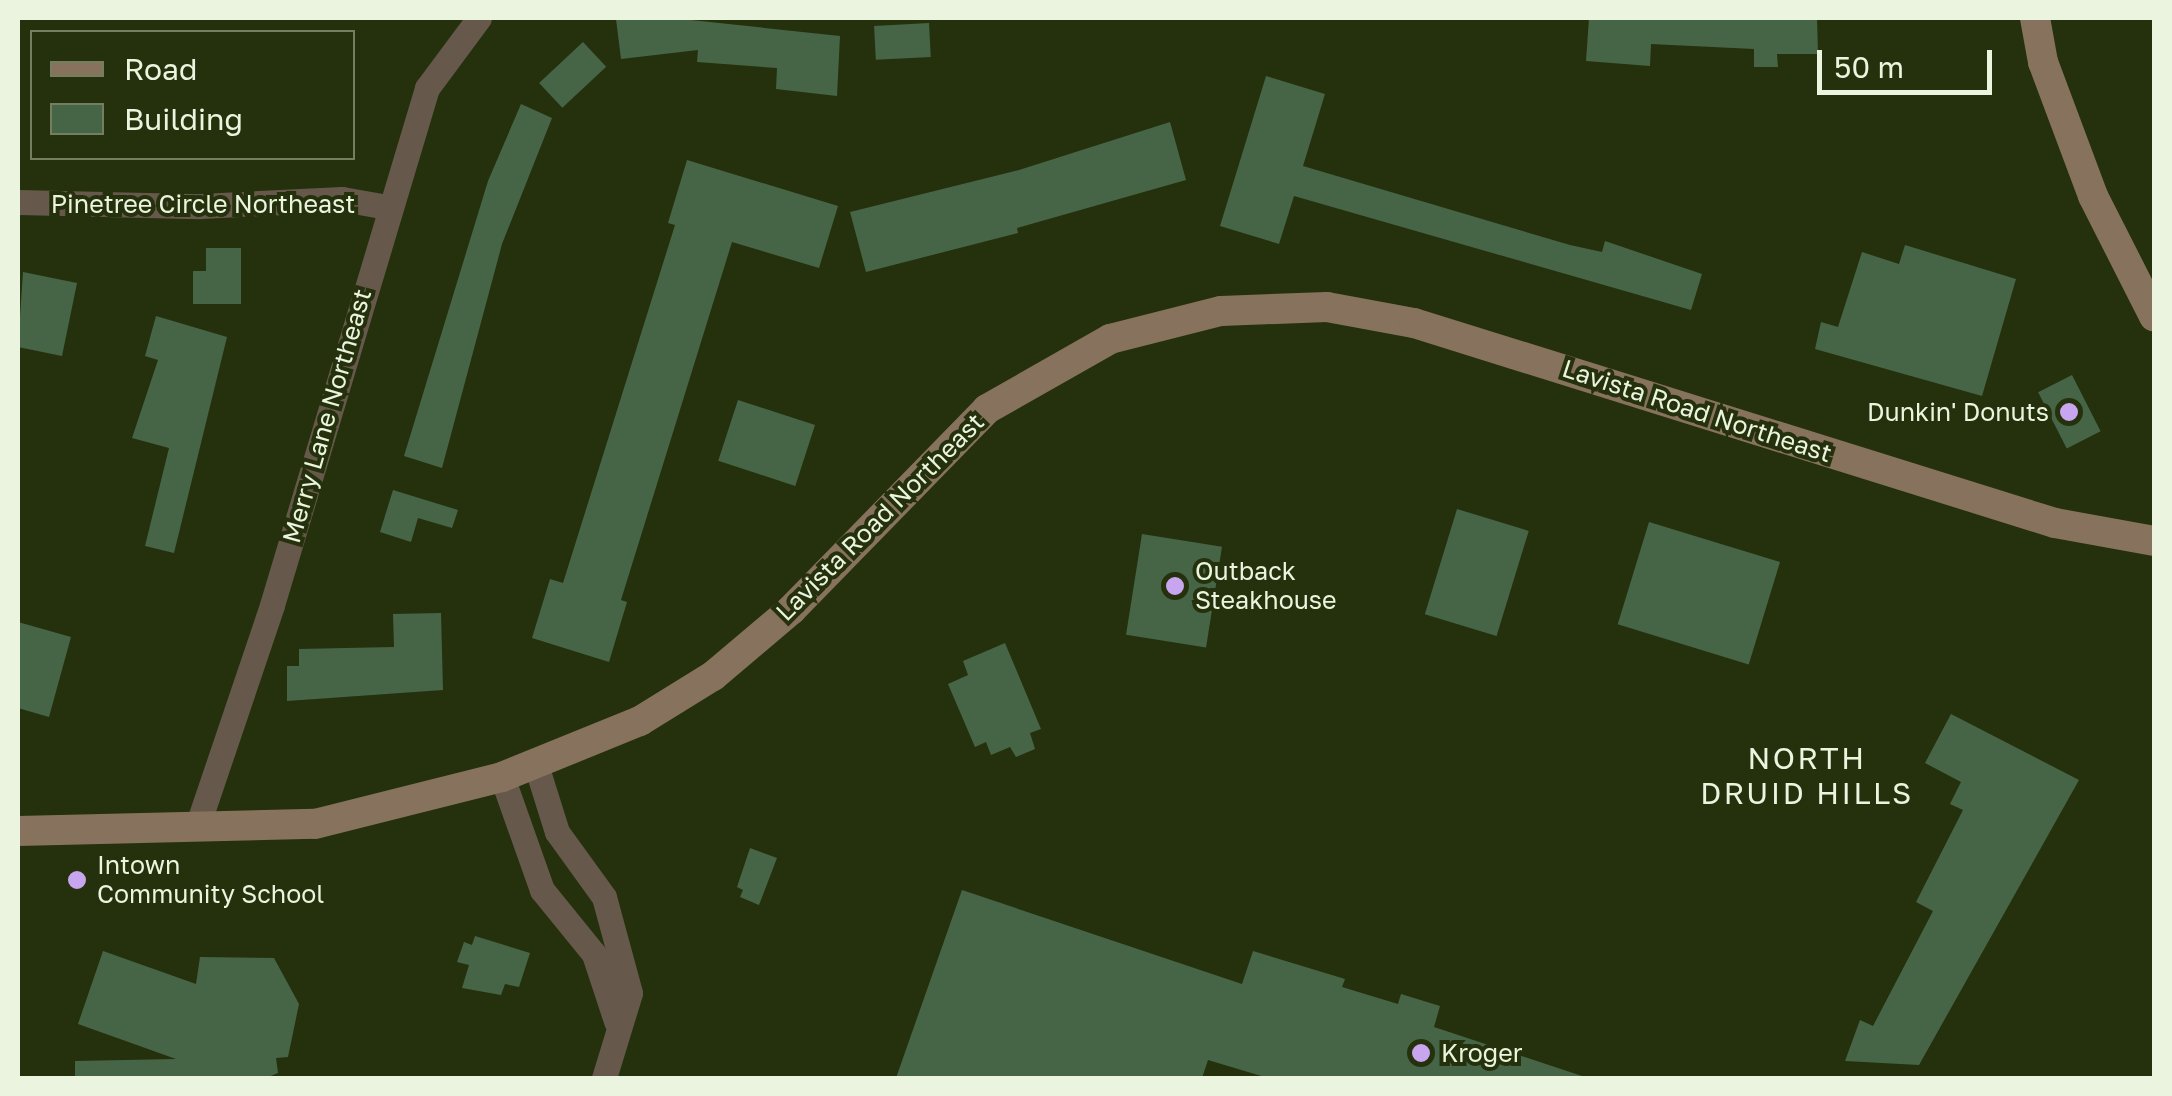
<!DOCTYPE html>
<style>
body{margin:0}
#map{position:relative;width:2172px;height:1096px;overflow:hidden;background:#25310c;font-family:"Golos Text",sans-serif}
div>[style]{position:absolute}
.building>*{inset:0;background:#466547;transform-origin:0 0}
.minor>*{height:25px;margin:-12.5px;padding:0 12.5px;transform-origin:12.5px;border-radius:12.5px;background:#66594c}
.secondary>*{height:30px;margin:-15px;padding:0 15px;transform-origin:15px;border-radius:15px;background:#87725d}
.dots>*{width:28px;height:28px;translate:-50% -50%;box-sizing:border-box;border:5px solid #25310c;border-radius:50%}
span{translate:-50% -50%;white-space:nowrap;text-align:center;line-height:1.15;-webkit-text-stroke:8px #25310c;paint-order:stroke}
.street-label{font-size:25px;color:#ebf4de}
.poi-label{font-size:25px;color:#ebf4de}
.right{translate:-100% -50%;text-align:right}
.left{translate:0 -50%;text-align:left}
.quarter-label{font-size:30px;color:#ebf4de;letter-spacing:2.5px}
.frame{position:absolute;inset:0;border:20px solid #ebf4de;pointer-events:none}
.legend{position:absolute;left:30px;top:30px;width:325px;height:130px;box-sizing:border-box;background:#25310c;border:2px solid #747f60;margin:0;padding:12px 18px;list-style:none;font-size:30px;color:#ebf4de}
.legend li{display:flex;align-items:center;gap:20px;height:50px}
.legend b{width:50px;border:2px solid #747f60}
.scale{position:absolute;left:1817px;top:50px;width:175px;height:45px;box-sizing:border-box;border:5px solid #ebf4de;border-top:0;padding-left:12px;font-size:30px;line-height:35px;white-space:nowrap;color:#ebf4de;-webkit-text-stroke:8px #25310c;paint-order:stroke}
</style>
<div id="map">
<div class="building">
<div style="clip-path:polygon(672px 18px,840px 36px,837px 96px,776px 89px,777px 68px,697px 62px,698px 50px,621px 59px,616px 19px)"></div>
<div style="clip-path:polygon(1589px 18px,1817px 18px,1818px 54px,1777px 54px,1778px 67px,1754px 67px,1754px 49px,1651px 44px,1650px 66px,1586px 61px)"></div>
<div style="left:929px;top:23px;width:34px;height:55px;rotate:87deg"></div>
<div style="left:583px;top:42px;width:34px;height:60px;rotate:47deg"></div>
<div style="clip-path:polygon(1266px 76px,1325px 94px,1303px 166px,1570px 245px,1602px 252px,1605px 241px,1702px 274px,1691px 310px,1294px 196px,1279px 244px,1220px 226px)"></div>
<div style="clip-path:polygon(521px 104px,552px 118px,502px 244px,442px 468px,404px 456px,488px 181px)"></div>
<div style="clip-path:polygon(1170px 122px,1186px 180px,1017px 228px,1018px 233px,866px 272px,850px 212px,1019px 170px)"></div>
<div style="clip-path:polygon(687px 160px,838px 206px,819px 268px,732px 242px,621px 600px,627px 602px,609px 662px,532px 638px,550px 579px,563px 583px,675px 225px,668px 223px)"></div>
<div style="clip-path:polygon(1905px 245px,2016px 279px,1982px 396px,1815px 349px,1821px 322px,1838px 327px,1862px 252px,1899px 264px)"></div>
<div style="clip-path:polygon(206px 248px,241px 248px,241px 304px,193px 304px,193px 271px,206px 271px)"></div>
<div style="clip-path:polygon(23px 272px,77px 283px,62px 356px,18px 347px)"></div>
<div style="clip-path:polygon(156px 316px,227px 337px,174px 553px,145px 546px,169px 448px,132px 438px,158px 360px,145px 356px)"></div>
<div style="left:2072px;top:375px;width:63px;height:38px;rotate:63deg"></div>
<div style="left:738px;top:400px;width:81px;height:64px;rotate:18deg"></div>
<div style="clip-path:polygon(393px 490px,458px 510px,452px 528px,418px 518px,411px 542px,380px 532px)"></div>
<div style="left:1457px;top:509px;width:75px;height:110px;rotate:17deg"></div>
<div style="left:1649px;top:522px;width:137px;height:107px;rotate:17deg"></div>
<div style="left:1142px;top:534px;width:81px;height:102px;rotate:9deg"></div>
<div style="clip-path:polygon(441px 613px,443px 690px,287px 701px,287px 666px,299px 666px,299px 649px,394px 647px,393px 614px)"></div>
<div style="clip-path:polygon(18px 622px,71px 637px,49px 717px,18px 708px)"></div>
<div style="clip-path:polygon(1005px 643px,1041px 729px,1030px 733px,1035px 749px,1016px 757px,1010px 747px,991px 755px,986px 742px,975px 747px,948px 684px,968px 675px,963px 661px)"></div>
<div style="clip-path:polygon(1951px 714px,2079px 780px,1919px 1065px,1845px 1061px,1860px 1020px,1873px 1026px,1933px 911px,1916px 902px,1963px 810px,1950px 804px,1961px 782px,1925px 763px)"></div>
<div style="clip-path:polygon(750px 848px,777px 858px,759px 905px,740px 897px,743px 890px,737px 887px)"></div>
<div style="clip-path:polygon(962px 890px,1242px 984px,1253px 951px,1345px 979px,1342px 987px,1398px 1004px,1401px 994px,1440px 1006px,1434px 1027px,1588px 1078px,1268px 1078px,1208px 1060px,1202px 1078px,896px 1078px)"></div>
<div style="clip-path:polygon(475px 936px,530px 953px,519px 987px,505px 984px,501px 995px,462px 988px,469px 965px,457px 962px,464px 942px,472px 945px)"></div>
<div style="clip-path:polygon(103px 951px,196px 984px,200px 957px,274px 958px,299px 1004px,288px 1057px,276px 1058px,278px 1073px,266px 1078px,75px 1078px,75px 1061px,176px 1059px,78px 1024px)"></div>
</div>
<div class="minor">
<div style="left:18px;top:202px;width:182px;rotate:1.3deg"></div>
<div style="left:200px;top:206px;width:142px;rotate:-2.8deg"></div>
<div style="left:342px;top:199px;width:46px;rotate:10.1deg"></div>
<div style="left:536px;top:765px;width:70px;rotate:72.6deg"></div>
<div style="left:557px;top:832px;width:80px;rotate:54.1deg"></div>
<div style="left:604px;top:897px;width:99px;rotate:74.8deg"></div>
<div style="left:630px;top:993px;width:89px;rotate:107deg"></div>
<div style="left:502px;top:777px;width:120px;rotate:70.5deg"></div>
<div style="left:542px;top:890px;width:82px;rotate:50.9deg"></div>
<div style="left:594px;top:954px;width:71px;rotate:71.8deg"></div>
<div style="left:197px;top:827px;width:234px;rotate:-71.3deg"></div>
<div style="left:272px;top:605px;width:540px;rotate:-73.31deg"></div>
<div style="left:427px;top:88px;width:87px;rotate:-53.4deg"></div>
</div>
<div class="secondary">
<div style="left:2035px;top:18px;width:45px;rotate:79.7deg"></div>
<div style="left:2043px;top:62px;width:143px;rotate:69.5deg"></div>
<div style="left:2093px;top:196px;width:135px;rotate:63.1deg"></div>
<div style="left:18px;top:831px;width:297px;rotate:-1.4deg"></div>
<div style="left:315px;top:824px;width:193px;rotate:-14.1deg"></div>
<div style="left:502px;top:777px;width:149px;rotate:-22.1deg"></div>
<div style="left:640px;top:721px;width:86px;rotate:-31.7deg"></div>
<div style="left:713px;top:676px;width:102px;rotate:-40.2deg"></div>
<div style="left:791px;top:610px;width:281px;rotate:-45.7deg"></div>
<div style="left:987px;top:409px;width:142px;rotate:-29.6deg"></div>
<div style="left:1110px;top:339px;width:114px;rotate:-14.2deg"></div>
<div style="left:1221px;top:311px;width:106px;rotate:-2.2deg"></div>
<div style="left:1327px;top:307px;width:88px;rotate:10.4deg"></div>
<div style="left:1414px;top:323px;width:671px;rotate:17.33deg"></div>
<div style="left:2055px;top:523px;width:101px;rotate:10.3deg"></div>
</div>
<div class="dots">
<div style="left:2069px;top:412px;background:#c8a6ef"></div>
<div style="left:1175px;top:586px;background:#c8a6ef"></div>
<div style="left:77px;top:880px;background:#c8a6ef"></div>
<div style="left:1421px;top:1053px;background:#c8a6ef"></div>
</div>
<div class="street-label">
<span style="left:203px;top:204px">Pinetree Circle Northeast</span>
<span style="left:1697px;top:411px;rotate:18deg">Lavista Road Northeast</span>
<span style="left:327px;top:416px;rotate:-74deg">Merry Lane Northeast</span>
<span style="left:880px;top:517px;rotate:-45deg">Lavista Road Northeast</span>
</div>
<div class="poi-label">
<span class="right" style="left:2049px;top:412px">Dunkin' Donuts</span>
<span class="left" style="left:1195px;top:586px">Outback<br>Steakhouse</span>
<span class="left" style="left:97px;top:880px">Intown<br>Community School</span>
<span class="left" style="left:1441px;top:1053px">Kroger</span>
</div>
<div class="quarter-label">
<span style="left:1807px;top:775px">NORTH<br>DRUID HILLS</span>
</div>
<div class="frame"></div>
<ul class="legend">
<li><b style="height:12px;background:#87725d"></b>Road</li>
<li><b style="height:28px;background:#466547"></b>Building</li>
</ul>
<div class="scale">50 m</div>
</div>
